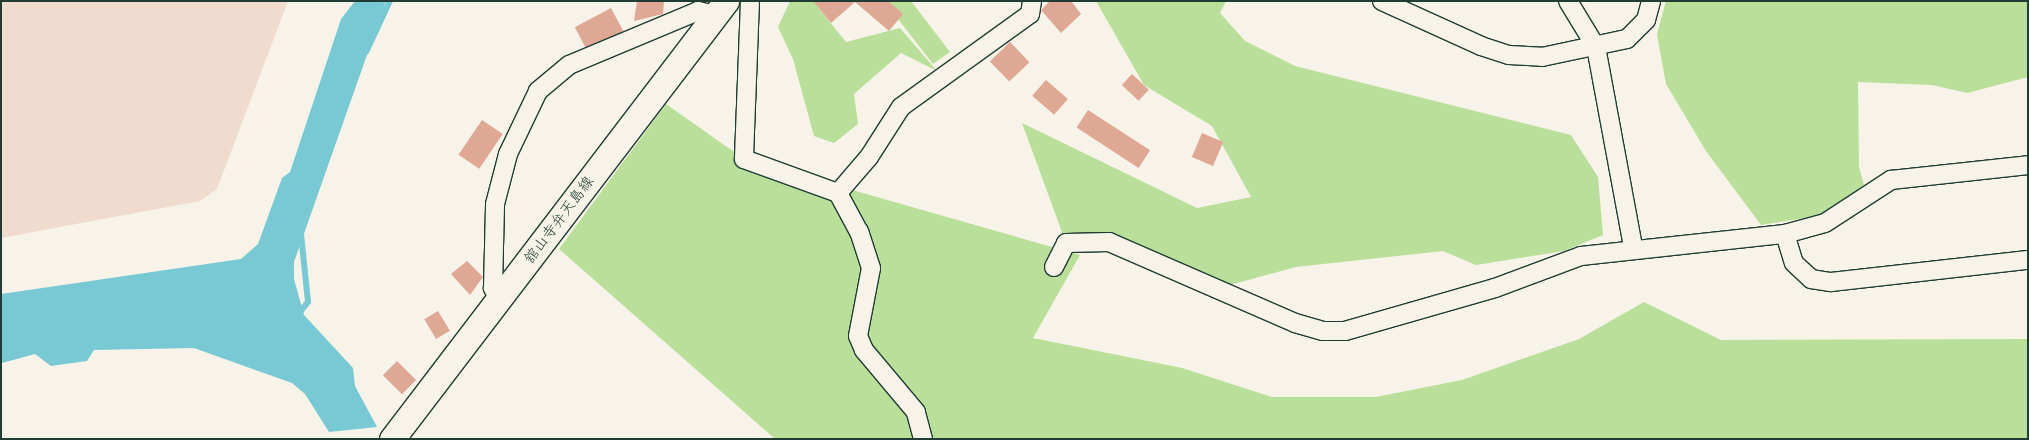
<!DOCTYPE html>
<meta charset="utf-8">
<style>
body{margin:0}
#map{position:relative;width:2029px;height:440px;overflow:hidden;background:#f7f3e8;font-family:Itim,"Klee One",sans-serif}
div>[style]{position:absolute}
.built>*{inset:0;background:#f0dccf}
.green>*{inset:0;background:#b9df9a}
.water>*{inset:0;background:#79c9d5}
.stream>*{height:5.5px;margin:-2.75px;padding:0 2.75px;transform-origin:2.75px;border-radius:2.75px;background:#79c9d5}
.building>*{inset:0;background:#dea895;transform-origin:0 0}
.roads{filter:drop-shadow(1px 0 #1f3d34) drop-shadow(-1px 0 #1f3d34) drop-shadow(0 1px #1f3d34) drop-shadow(0 -1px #1f3d34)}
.minor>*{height:18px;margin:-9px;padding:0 9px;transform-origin:9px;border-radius:9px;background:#f7f3e8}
.secondary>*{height:25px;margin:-12.5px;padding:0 12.5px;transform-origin:12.5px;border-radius:12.5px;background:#f7f3e8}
span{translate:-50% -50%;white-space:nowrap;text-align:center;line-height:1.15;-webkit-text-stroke:4px #f7f3e8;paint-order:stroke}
.street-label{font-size:15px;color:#1f3d34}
.frame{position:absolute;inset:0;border:2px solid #1f3d34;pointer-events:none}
</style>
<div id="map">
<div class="built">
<div style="clip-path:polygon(1px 1px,288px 1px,217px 189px,200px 201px,1px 238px)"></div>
</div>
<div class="green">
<div style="clip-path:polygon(790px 1px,813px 1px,846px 42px,900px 28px,937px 71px,901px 53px,854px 94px,858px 124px,834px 143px,814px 136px,793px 59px,778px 27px)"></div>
<div style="clip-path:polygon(884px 1px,911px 1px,950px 52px,933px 64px)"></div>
<div style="clip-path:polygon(1096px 1px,1226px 1px,1220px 13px,1245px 41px,1295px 66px,1571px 135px,1598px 177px,1603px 235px,1564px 251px,1476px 265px,1443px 251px,1296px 267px,1226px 286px,1156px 254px,1066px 243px,1022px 123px,1197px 208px,1251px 197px,1212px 126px,1144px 85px)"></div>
<div style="clip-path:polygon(1666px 1px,2028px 1px,2028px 77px,1967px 93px,1932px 85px,1858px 82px,1859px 167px,1864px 185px,1818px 216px,1761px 225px,1706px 151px,1666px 84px,1657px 34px)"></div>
<div style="clip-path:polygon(666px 104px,744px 159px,1080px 255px,1033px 338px,1182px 368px,1272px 397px,1376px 397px,1462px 380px,1579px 339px,1644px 302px,1721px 340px,2028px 339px,2028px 439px,775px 439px,559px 249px)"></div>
</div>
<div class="water">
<div style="clip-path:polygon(355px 1px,386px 1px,294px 262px,294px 279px,304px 315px,353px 368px,355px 386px,377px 427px,329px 432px,305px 394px,292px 383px,194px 348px,94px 350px,87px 361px,51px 366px,35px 354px,2px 363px,1px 294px,241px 259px,258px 244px,282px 178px,290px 172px,341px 19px)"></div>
</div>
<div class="stream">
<div style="left:366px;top:52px;width:56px;rotate:-64.8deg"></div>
<div style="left:295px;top:310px;width:6px;rotate:9deg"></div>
<div style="left:301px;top:311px;width:11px;rotate:-52deg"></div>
<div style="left:308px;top:302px;width:68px;rotate:-95.9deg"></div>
</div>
<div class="building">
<div style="clip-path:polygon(637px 1px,664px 1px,663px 14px,634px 21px)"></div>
<div style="clip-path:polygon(813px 1px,888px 1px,903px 14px,889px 31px,855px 2px,831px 23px)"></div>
<div style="clip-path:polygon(1050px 1px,1071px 1px,1081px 14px,1061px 33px,1041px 10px)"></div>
<div style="left:611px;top:8px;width:26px;height:41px;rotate:62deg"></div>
<div style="left:1010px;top:42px;width:28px;height:28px;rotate:46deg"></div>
<div style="left:1132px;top:74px;width:23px;height:15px;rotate:43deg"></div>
<div style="left:1046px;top:80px;width:29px;height:21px;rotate:41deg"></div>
<div style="left:1088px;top:110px;width:74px;height:21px;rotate:33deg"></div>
<div style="left:482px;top:120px;width:25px;height:42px;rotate:34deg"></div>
<div style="left:1202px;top:133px;width:23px;height:26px;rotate:23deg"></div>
<div style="clip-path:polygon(467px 261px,483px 277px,470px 295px,451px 274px)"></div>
<div style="left:438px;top:311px;width:23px;height:16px;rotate:59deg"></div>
<div style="left:397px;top:361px;width:27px;height:20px;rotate:45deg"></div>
</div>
<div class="roads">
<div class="minor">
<div style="left:750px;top:1px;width:158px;rotate:92.2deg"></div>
<div style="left:744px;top:159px;width:100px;rotate:19.9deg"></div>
<div style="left:1382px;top:1px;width:109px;rotate:24.4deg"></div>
<div style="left:1481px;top:46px;width:29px;rotate:18deg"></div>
<div style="left:1509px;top:55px;width:33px;rotate:3deg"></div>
<div style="left:1542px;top:57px;width:87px;rotate:-12deg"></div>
<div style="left:1627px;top:39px;width:27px;rotate:-45deg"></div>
<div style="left:1646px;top:20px;width:20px;rotate:-75deg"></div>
<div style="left:1568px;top:1px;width:54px;rotate:58.7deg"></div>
<div style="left:1596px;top:47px;width:203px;rotate:79.5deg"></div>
<div style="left:1785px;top:234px;width:30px;rotate:73deg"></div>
<div style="left:1794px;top:263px;width:23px;rotate:43deg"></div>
<div style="left:1811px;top:279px;width:20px;rotate:9deg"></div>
<div style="left:1831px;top:282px;width:198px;rotate:-6.4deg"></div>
<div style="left:1054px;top:267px;width:27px;rotate:-63deg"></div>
<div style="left:1066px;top:243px;width:43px;rotate:-1.3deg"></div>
<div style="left:1109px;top:242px;width:203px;rotate:23.5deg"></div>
<div style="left:1295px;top:323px;width:29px;rotate:16deg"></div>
<div style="left:1323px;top:331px;width:22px"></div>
<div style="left:1345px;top:331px;width:156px;rotate:-16deg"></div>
<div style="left:1495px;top:288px;width:92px;rotate:-20.4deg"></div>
<div style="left:1581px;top:256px;width:205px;rotate:-6.2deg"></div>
<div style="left:1785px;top:234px;width:41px;rotate:-15.4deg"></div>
<div style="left:1825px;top:223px;width:79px;rotate:-33.1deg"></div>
<div style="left:1891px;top:180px;width:138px;rotate:-6.2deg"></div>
<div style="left:499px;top:299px;width:13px;rotate:-119deg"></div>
<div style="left:493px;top:288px;width:84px;rotate:-88.6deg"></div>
<div style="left:495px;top:204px;width:52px;rotate:-75.4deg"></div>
<div style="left:508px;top:154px;width:70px;rotate:-64.5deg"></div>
<div style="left:538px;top:91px;width:40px;rotate:-40deg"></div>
<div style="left:569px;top:65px;width:140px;rotate:-22.7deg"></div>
<div style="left:698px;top:11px;width:17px;rotate:13deg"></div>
<div style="left:923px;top:439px;width:28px;rotate:-105deg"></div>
<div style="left:916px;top:412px;width:81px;rotate:-130deg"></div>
<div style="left:864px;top:350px;width:15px;rotate:-113deg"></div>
<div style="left:858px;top:336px;width:69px;rotate:-79.2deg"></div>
<div style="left:871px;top:268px;width:38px;rotate:-108deg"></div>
<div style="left:859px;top:232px;width:44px;rotate:-118.3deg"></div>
<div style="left:838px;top:193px;width:48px;rotate:-49.3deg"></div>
<div style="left:869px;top:157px;width:59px;rotate:-57.4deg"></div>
<div style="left:901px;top:107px;width:159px;rotate:-35.8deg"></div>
<div style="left:1030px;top:14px;width:13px;rotate:-81deg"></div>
</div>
<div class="secondary">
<div style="left:392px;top:439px;width:551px;rotate:-52.67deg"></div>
</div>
</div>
<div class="street-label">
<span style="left:559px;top:220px;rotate:-53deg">舘山寺弁天島線</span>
</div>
<div class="frame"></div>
</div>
